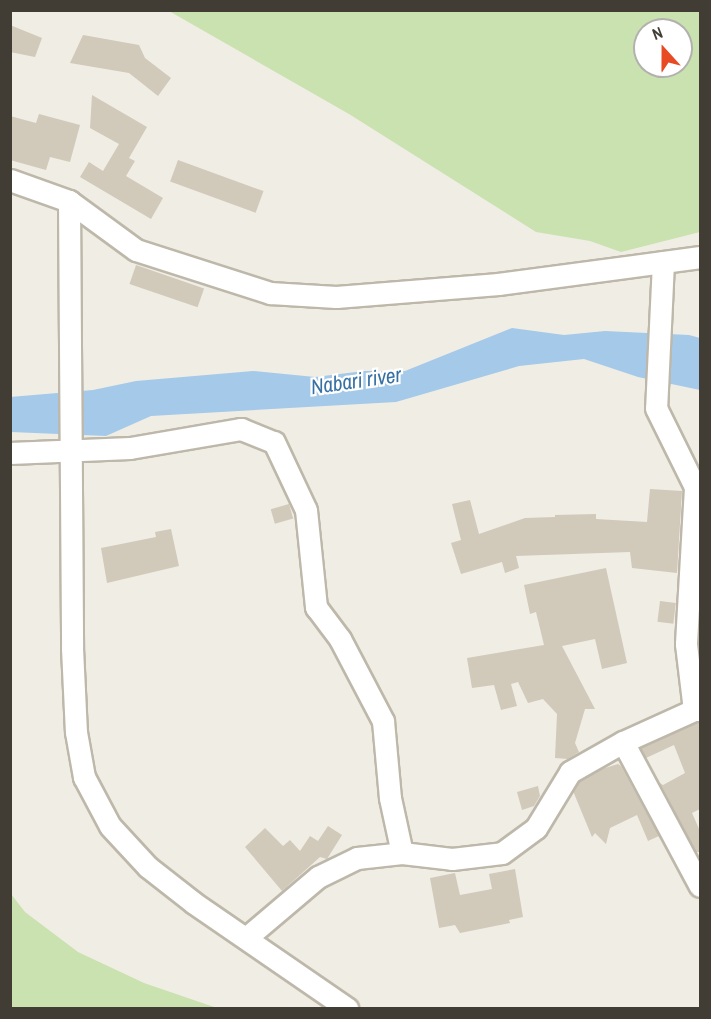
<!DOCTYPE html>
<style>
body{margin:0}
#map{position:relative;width:711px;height:1019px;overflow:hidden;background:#f0ede4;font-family:"Archivo Narrow",sans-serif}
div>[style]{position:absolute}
.green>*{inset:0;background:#c9e2af}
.water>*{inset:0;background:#a4c9e9}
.building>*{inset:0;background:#d1c9ba;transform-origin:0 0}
.roads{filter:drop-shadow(2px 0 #beb8aa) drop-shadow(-2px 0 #beb8aa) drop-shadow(0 2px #beb8aa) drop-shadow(0 -2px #beb8aa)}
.minor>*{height:21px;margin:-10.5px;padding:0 10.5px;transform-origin:10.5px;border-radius:10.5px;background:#fff}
span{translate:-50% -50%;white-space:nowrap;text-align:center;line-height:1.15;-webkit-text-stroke:4.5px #fff;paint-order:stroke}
.water-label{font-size:21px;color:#3771a4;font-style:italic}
.frame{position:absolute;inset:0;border:12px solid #423d34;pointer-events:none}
.north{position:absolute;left:633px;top:18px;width:60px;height:60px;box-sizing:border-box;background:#fff;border:2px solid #b3b1ae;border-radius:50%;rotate:339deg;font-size:16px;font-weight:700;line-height:24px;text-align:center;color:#423d34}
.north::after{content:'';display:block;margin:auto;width:21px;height:27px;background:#e84b23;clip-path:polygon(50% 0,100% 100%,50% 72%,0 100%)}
</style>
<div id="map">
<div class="green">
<div style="clip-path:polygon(evenodd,169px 11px,700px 11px,700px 232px,621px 252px,590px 241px,536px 232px,349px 114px,169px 11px,645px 30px,681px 30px,681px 66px,645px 66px,645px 30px)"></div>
<div style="clip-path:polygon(11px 894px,25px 912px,78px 952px,144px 983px,217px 1008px,11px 1008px)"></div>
</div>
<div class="water">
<div style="clip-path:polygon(512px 328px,564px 335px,605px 331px,689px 335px,700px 338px,700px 390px,638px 377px,584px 359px,519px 366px,396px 402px,151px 416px,106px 436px,11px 432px,10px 397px,93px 390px,136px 381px,253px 371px,315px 377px,364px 371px,405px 371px)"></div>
</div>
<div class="building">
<div style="clip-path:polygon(10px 25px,42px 38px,35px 57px,10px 52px)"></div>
<div style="clip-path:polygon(83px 35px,139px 45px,145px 58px,171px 78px,158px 96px,129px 73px,70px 63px)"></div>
<div style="clip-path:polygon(92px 95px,147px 127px,129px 158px,135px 161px,126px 176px,163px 198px,151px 219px,80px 177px,89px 162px,103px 171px,119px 144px,90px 128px)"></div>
<div style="clip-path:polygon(39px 114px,80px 125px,70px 162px,50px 157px,46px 170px,10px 160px,10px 116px,36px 123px)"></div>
<div style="left:178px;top:160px;width:91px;height:23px;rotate:20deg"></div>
<div style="left:136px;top:265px;width:72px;height:20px;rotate:19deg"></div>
<div style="clip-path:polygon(650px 489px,682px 491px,677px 573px,632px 568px,630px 552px,516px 556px,519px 568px,505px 573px,502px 562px,461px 574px,451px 543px,461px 540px,452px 504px,470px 500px,479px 534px,525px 518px,555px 517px,555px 515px,596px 514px,596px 519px,647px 522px)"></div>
<div style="left:289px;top:504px;width:15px;height:19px;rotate:74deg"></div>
<div style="clip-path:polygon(171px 529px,179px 566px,107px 583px,101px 548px,156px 537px,155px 532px)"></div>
<div style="clip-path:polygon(606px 568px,627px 663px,602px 669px,595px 639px,562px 646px,595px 709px,585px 709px,575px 743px,579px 752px,568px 759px,555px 758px,557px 714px,543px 699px,528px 703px,518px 682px,511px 684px,517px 706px,501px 710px,494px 685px,472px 688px,467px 658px,544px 645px,536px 612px,530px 614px,524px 585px)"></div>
<div style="left:660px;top:601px;width:16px;height:21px;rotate:7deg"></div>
<div style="clip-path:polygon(697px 723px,700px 723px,700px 809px,692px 813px,700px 831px,700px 852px,696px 852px,660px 783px,663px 785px,685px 773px,674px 745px,646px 758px,641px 748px)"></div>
<div style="clip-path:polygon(618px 764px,621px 766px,659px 836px,648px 841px,637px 815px,610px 828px,606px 844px,595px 833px,592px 837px,573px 791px,579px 781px,602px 769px)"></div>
<div style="clip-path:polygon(538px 786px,540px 796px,534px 806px,522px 810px,517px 792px)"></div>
<div style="clip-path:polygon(328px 826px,342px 835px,327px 859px,320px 857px,282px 891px,245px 847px,265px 828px,283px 846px,290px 840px,300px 851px,310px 836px,318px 841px)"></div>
<div style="clip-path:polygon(515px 869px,523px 917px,509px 920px,510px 923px,460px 933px,455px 925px,439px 928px,430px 878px,455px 873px,460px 895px,492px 889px,489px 874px)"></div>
</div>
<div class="roads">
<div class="minor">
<div style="left:10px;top:180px;width:63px;rotate:19.6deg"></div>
<div style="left:69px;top:201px;width:83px;rotate:36.2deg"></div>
<div style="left:136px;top:250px;width:141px;rotate:17.8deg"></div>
<div style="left:270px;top:293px;width:66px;rotate:3.5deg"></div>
<div style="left:336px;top:297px;width:163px;rotate:-4.6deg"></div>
<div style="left:498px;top:284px;width:204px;rotate:-7.6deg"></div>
<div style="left:69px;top:201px;width:447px;rotate:89.6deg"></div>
<div style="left:72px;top:648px;width:84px;rotate:87.3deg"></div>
<div style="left:76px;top:732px;width:46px;rotate:79.9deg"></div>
<div style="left:84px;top:777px;width:55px;rotate:62deg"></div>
<div style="left:110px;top:826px;width:56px;rotate:47.2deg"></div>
<div style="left:148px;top:867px;width:58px;rotate:38deg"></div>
<div style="left:194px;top:903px;width:186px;rotate:34.5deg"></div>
<div style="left:663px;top:262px;width:146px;rotate:92.7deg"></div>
<div style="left:656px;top:408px;width:88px;rotate:63.7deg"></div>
<div style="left:695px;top:487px;width:157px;rotate:93.3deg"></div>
<div style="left:686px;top:644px;width:66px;rotate:83.1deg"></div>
<div style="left:10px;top:453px;width:120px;rotate:-2.4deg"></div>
<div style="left:130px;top:448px;width:113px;rotate:-9.7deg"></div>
<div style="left:241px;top:429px;width:35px;rotate:22deg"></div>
<div style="left:274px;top:442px;width:75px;rotate:64.8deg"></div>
<div style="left:306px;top:510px;width:98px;rotate:84.1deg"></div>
<div style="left:316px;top:607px;width:40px;rotate:53deg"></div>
<div style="left:340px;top:639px;width:93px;rotate:62.3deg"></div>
<div style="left:383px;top:721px;width:77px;rotate:84.8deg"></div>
<div style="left:390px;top:798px;width:56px;rotate:77.7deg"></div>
<div style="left:623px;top:742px;width:163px;rotate:61.9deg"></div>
<div style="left:246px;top:938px;width:94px;rotate:-40.3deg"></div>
<div style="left:318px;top:877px;width:43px;rotate:-26deg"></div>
<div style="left:357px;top:858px;width:45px;rotate:-6.3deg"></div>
<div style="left:402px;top:853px;width:50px;rotate:6.8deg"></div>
<div style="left:452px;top:859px;width:50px;rotate:-6.8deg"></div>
<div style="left:502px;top:853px;width:42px;rotate:-36.3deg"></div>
<div style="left:536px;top:828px;width:66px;rotate:-58.7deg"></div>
<div style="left:570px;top:772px;width:61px;rotate:-29.5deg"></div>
<div style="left:623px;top:742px;width:78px;rotate:-24.3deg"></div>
<div style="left:694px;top:710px;width:6px"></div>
</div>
</div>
<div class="water-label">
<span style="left:356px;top:381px;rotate:-8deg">Nabari river</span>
</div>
<div class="frame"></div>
<div class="north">N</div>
</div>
